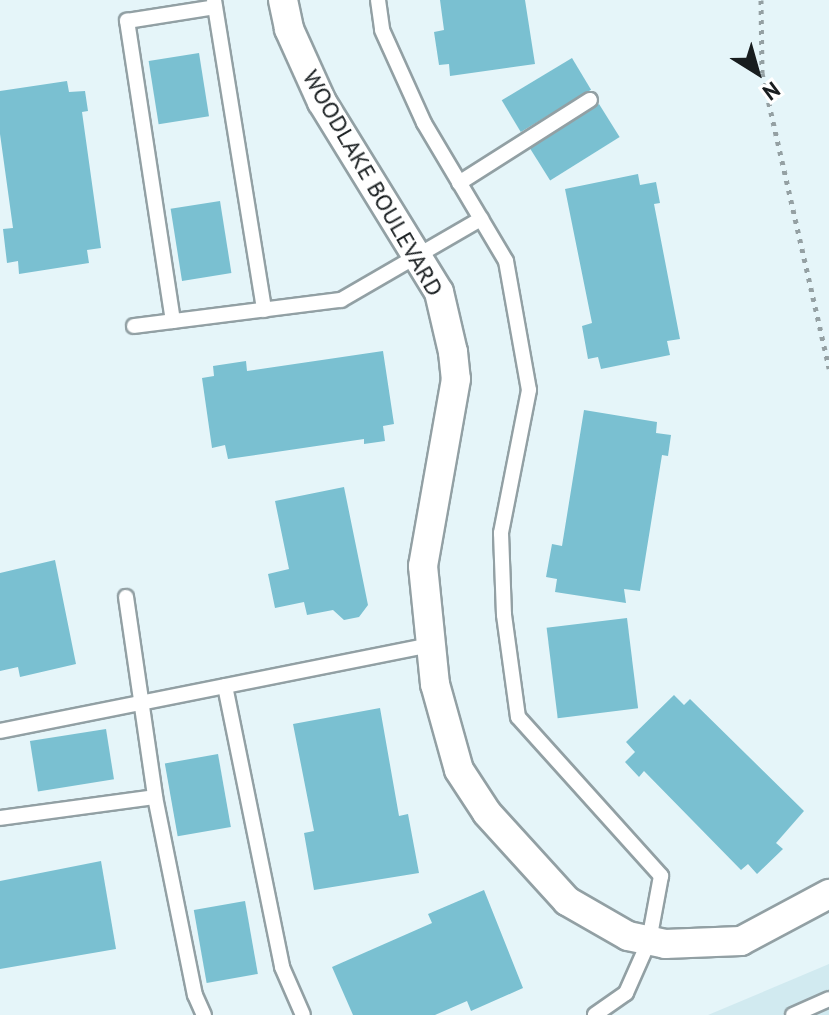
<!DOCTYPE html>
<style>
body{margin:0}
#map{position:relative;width:829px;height:1015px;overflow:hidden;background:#e5f5f9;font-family:"PT Sans",sans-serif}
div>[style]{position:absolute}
.built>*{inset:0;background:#d1eaf0}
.building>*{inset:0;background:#7ac0d1;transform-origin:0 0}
.path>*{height:5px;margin-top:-2.5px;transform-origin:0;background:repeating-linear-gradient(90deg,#94a0a3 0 4px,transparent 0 10px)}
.roads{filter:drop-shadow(2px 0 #92a0a4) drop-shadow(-2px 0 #92a0a4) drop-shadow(0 2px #92a0a4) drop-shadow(0 -2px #92a0a4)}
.lane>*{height:14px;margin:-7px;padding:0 7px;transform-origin:7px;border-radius:7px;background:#fff}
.street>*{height:28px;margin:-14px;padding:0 14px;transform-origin:14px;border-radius:14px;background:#fff}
span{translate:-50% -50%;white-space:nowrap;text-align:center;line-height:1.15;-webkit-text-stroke:6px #fff;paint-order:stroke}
.street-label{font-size:24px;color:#181d1f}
.north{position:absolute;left:717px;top:32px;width:80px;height:80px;-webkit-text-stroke:6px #fff;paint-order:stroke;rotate:143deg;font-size:22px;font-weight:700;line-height:32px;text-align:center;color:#181d1f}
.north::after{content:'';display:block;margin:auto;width:28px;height:36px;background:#181d1f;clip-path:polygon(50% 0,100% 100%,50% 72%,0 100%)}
</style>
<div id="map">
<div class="built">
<div style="clip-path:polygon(829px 964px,829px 1015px,708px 1015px)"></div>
</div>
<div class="building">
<div style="clip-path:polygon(440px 0,525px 0,535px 64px,450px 76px,449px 64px,439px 65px,434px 32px,444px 30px)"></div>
<div style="left:199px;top:53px;width:64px;height:51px;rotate:81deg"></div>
<div style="left:572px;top:58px;width:37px;height:82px;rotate:59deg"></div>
<div style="clip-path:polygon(67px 81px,69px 92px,85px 91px,88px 111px,82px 112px,101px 248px,87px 250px,89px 263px,19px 274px,18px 261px,7px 263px,3px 229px,13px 228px,0 134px,0 91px)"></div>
<div style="left:599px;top:104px;width:39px;height:82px;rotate:58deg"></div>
<div style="clip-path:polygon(638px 174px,640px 185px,656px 182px,660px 203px,654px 204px,680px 339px,667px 341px,670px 355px,601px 369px,598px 357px,588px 359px,582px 326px,592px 323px,565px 189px)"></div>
<div style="left:220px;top:201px;width:73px;height:50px;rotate:81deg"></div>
<div style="clip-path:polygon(383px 351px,394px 424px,383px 426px,385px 441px,364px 444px,364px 439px,228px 459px,225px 445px,212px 448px,202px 378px,214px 376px,213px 366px,246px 361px,247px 371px)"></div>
<div style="clip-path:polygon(584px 410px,657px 422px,656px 433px,671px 435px,668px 456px,662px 455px,640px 591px,624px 589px,626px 603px,555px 592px,557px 579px,546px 577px,552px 544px,562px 546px)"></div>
<div style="clip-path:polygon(344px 487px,368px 605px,359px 617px,344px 620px,333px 610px,307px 615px,304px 602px,275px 608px,268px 574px,289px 569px,275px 501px)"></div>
<div style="clip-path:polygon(55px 560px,76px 664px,20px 677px,18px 667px,0 671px,0 573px)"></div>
<div style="left:627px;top:618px;width:91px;height:81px;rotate:83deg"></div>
<div style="clip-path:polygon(674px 695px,684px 705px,690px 699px,804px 811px,776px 843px,783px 849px,757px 874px,748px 864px,741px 870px,644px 771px,639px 777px,625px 762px,635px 752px,626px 742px)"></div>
<div style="clip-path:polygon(380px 708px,399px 816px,408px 814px,419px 873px,314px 890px,304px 833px,314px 831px,293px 724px)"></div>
<div style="left:106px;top:729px;width:51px;height:77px;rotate:81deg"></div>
<div style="left:218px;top:754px;width:74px;height:54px;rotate:80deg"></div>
<div style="clip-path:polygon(101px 861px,116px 949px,0 969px,0 881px)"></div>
<div style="clip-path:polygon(484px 890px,523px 988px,471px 1011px,467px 1001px,435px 1015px,353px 1015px,332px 967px,432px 923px,428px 914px)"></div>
<div style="left:245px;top:901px;width:74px;height:52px;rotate:80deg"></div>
</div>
<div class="path">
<div style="left:761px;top:0;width:73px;rotate:89.2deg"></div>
<div style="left:762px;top:73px;width:303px;rotate:77.2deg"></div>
</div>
<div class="roads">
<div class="lane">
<div style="left:214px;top:0;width:314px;rotate:80.8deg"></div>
<div style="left:378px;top:0;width:30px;rotate:82deg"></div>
<div style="left:382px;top:30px;width:102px;rotate:65.7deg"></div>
<div style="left:424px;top:123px;width:161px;rotate:59.3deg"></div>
<div style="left:506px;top:261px;width:131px;rotate:79.9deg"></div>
<div style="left:529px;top:390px;width:146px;rotate:101.1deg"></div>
<div style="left:501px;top:533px;width:82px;rotate:87.9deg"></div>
<div style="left:504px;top:615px;width:103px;rotate:82.2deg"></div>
<div style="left:518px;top:717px;width:214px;rotate:48deg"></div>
<div style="left:661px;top:876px;width:66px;rotate:100.5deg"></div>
<div style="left:649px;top:941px;width:57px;rotate:113.9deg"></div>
<div style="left:626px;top:993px;width:38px;rotate:145deg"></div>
<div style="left:459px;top:183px;width:155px;rotate:-32.4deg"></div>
<div style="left:173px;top:321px;width:304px;rotate:-98.7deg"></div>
<div style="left:127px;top:21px;width:89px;rotate:-9deg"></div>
<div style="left:134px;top:326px;width:209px;rotate:-7.2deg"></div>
<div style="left:341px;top:300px;width:162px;rotate:-30.1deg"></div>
<div style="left:126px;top:597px;width:202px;rotate:81.7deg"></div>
<div style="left:225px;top:686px;width:287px;rotate:78.5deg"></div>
<div style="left:282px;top:967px;width:52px;rotate:66.4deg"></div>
<div style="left:0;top:731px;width:439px;rotate:-11.3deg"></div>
<div style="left:0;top:818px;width:156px;rotate:-7.7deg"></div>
<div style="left:155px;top:797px;width:202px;rotate:78.6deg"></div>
<div style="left:195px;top:995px;width:22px;rotate:66deg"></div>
<div style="left:793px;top:1015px;width:39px;rotate:-24deg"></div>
</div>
<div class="street">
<div style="left:283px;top:0;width:30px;rotate:78deg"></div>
<div style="left:289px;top:29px;width:80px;rotate:65.7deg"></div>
<div style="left:322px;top:102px;width:223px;rotate:58.4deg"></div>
<div style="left:439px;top:292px;width:62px;rotate:76.9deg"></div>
<div style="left:453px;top:352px;width:27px;rotate:84deg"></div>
<div style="left:456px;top:379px;width:190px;rotate:100deg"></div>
<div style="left:423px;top:566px;width:119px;rotate:84.2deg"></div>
<div style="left:435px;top:684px;width:89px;rotate:74.4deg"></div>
<div style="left:459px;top:770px;width:51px;rotate:56.9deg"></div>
<div style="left:487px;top:813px;width:119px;rotate:47.7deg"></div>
<div style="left:567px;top:901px;width:70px;rotate:29.8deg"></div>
<div style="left:628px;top:936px;width:38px;rotate:12deg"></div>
<div style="left:665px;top:944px;width:76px;rotate:-2.3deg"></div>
<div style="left:741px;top:941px;width:100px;rotate:-28.1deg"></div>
</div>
</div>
<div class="street-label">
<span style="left:373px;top:183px;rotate:60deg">WOODLAKE BOULEVARD</span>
</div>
<div class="north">N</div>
</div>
